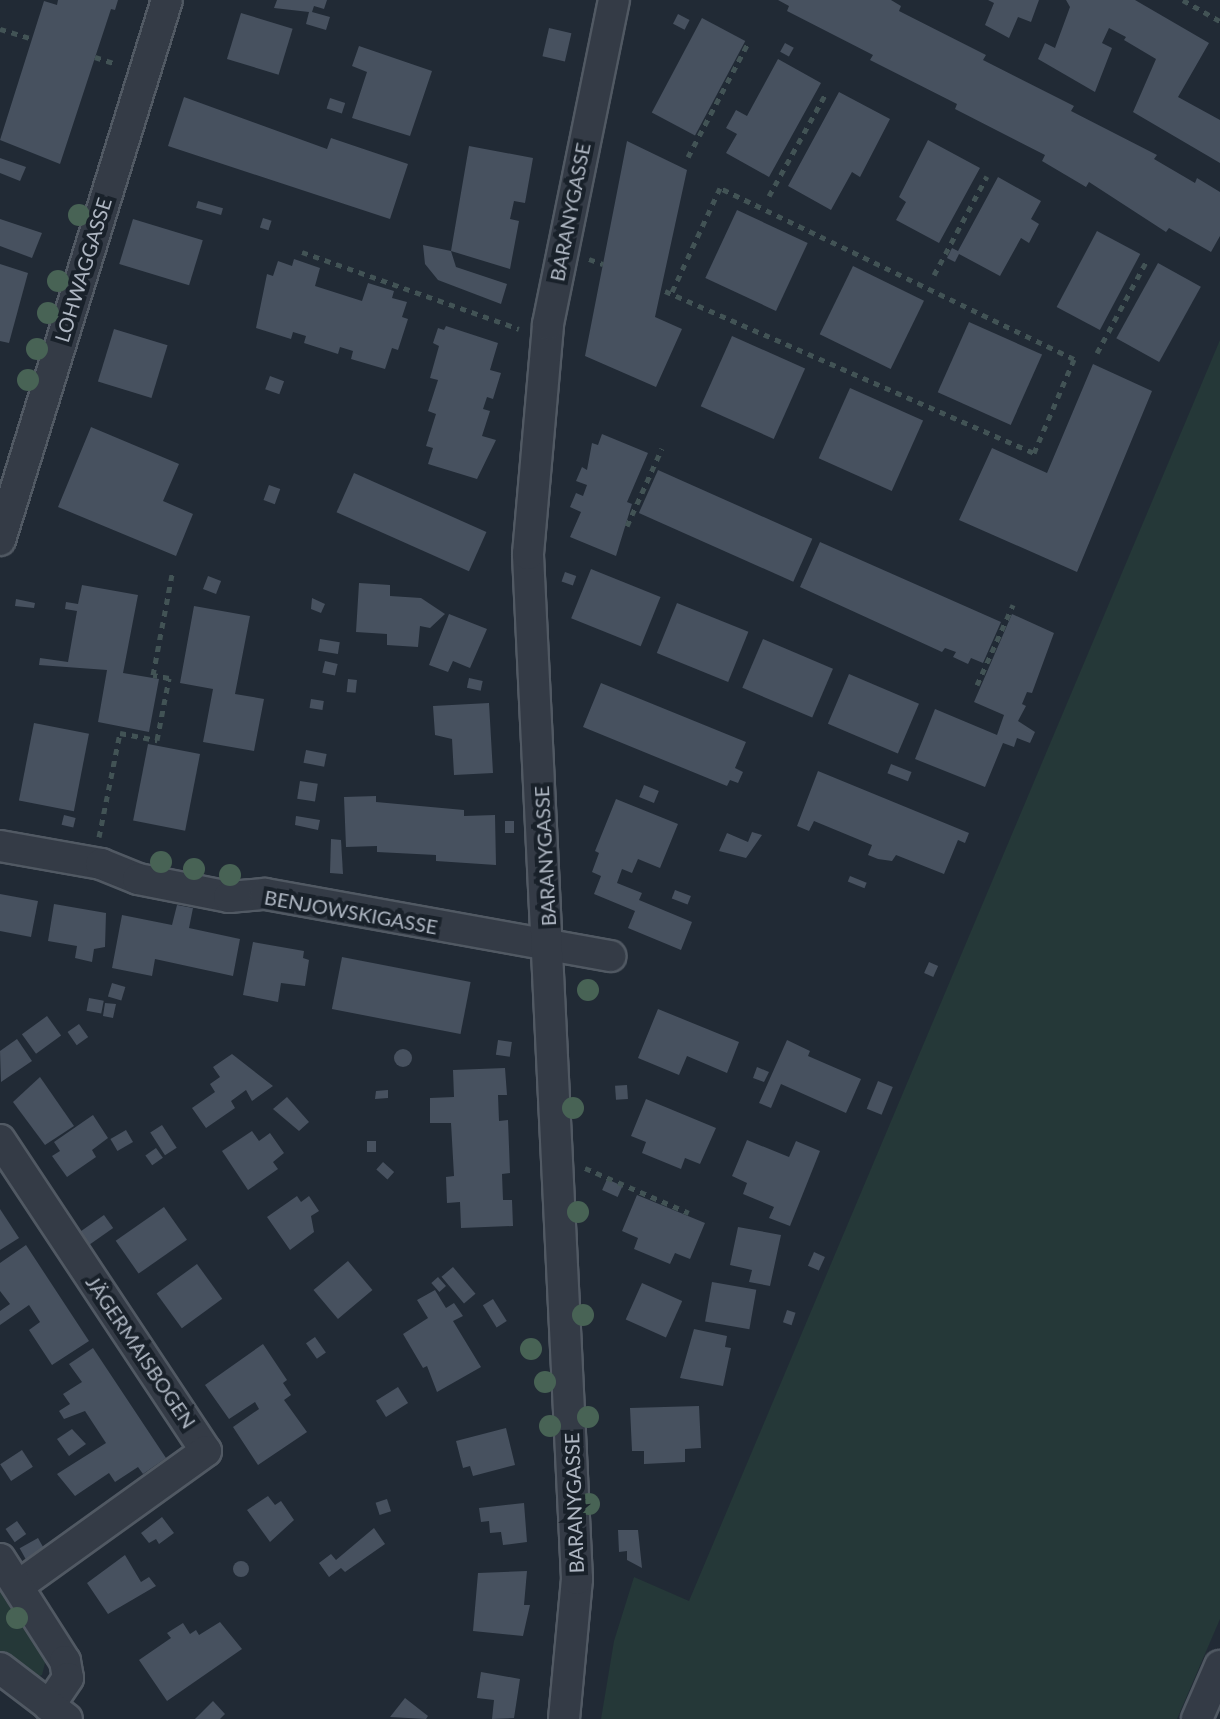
<!DOCTYPE html>
<meta charset="utf-8">
<style>
body{margin:0}
#map{position:relative;width:1220px;height:1719px;overflow:hidden;background:#212a35;font-family:Lato,sans-serif}
div>[style]{position:absolute}
.green>*{inset:0;background:#253838}
.building>*{inset:0;background:#47515f;transform-origin:0 0}
.round{border-radius:50%}
.path>*{height:5px;margin-top:-2.5px;transform-origin:0;background:repeating-linear-gradient(90deg,#425355 0 6px,transparent 0 12px)}
.roads{filter:drop-shadow(2px 0 #515963) drop-shadow(-2px 0 #515963) drop-shadow(0 2px #515963) drop-shadow(0 -2px #515963)}
.minor>*{height:30px;margin:-15px;padding:0 15px;transform-origin:15px;border-radius:15px;background:#343b46}
.trees>*{width:22px;height:22px;margin:-11px;border-radius:50%;background:#486355}
span{translate:-50% -50%;white-space:nowrap;text-align:center;line-height:1.15;-webkit-text-stroke:8px #19212a;paint-order:stroke}
.street-label{font-size:20px;color:#aeb6c2}
</style>
<div id="map">
<div class="green">
<div style="clip-path:polygon(1220px 340px,1220px 1619px,1177px 1719px,601px 1719px,614px 1641px,634px 1577px,689px 1601px)"></div>
<div style="clip-path:polygon(0 1584px,47px 1655px,42px 1675px,33px 1678px,0 1658px)"></div>
</div>
<div class="building">
<div style="clip-path:polygon(58px 0,118px 0,115px 10px,111px 9px,60px 164px,0 140px,44px 1px,57px 5px)"></div>
<div style="clip-path:polygon(277px 0,327px 0,324px 9px,314px 6px,312px 12px,330px 17px,326px 30px,306px 24px,309px 12px,274px 8px)"></div>
<div style="clip-path:polygon(778px 0,891px 0,901px 6px,899px 11px,986px 55px,983px 60px,1074px 106px,1071px 111px,1157px 155px,1154px 159px,1195px 183px,1197px 178px,1220px 192px,1220px 236px,1211px 252px,1169px 228px,1166px 232px,1089px 182px,1086px 187px,1042px 161px,1045px 155px,955px 109px,957px 104px,870px 60px,873px 55px,787px 11px,789px 6px)"></div>
<div style="clip-path:polygon(988px 0,1039px 0,1031px 22px,1018px 17px,1009px 38px,985px 25px,994px 3px)"></div>
<div style="clip-path:polygon(1066px 0,1135px 0,1209px 43px,1178px 97px,1220px 120px,1220px 163px,1133px 112px,1156px 59px,1124px 40px,1126px 37px,1109px 28px,1102px 43px,1112px 48px,1095px 92px,1038px 59px,1045px 43px,1055px 48px,1070px 7px)"></div>
<div style="left:241px;top:13px;width:54px;height:48px;rotate:17deg"></div>
<div style="left:678px;top:14px;width:13px;height:11px;rotate:27deg"></div>
<div style="left:702px;top:18px;width:49px;height:107px;rotate:28deg"></div>
<div style="left:549px;top:28px;width:23px;height:29px;rotate:13deg"></div>
<div style="left:785px;top:43px;width:10px;height:10px;rotate:29deg"></div>
<div style="clip-path:polygon(359px 46px,432px 71px,410px 136px,352px 118px,367px 72px,352px 66px)"></div>
<div style="clip-path:polygon(778px 59px,821px 83px,769px 177px,726px 153px,737px 134px,726px 128px,736px 110px,747px 116px)"></div>
<div style="clip-path:polygon(839px 92px,890px 119px,860px 177px,852px 172px,831px 210px,788px 186px)"></div>
<div style="clip-path:polygon(184px 97px,327px 149px,331px 138px,408px 164px,390px 219px,168px 146px)"></div>
<div style="left:330px;top:98px;width:16px;height:11px;rotate:18deg"></div>
<div style="clip-path:polygon(928px 140px,980px 168px,939px 243px,896px 220px,906px 202px,899px 197px)"></div>
<div style="clip-path:polygon(627px 141px,687px 170px,655px 317px,682px 329px,656px 387px,585px 356px)"></div>
<div style="clip-path:polygon(469px 146px,533px 158px,525px 203px,514px 201px,510px 219px,519px 221px,510px 269px,451px 251px)"></div>
<div style="clip-path:polygon(0 158px,26px 167px,20px 181px,0 173px)"></div>
<div style="clip-path:polygon(998px 177px,1041px 201px,1031px 219px,1039px 224px,1029px 243px,1021px 238px,1000px 276px,959px 254px,955px 262px,947px 258px,952px 248px,958px 251px)"></div>
<div style="left:198px;top:201px;width:26px;height:7px;rotate:16deg"></div>
<div style="left:737px;top:210px;width:78px;height:75px;rotate:25deg"></div>
<div style="left:263px;top:218px;width:9px;height:10px;rotate:18deg"></div>
<div style="clip-path:polygon(0 219px,42px 233px,32px 258px,0 246px)"></div>
<div style="left:133px;top:219px;width:73px;height:47px;rotate:17deg"></div>
<div style="left:1097px;top:231px;width:49px;height:86px;rotate:28deg"></div>
<div style="clip-path:polygon(423px 245px,451px 251px,456px 267px,507px 284px,501px 304px,438px 280px,425px 264px)"></div>
<div style="clip-path:polygon(294px 259px,320px 268px,315px 286px,362px 301px,368px 283px,394px 291px,392px 298px,407px 302px,402px 317px,408px 319px,398px 350px,392px 348px,385px 369px,351px 359px,353px 351px,340px 347px,338px 354px,304px 343px,306px 336px,293px 332px,291px 339px,256px 328px,267px 274px,273px 276px,278px 261px,292px 266px)"></div>
<div style="left:1158px;top:263px;width:49px;height:86px;rotate:29deg"></div>
<div style="clip-path:polygon(0 264px,28px 273px,9px 343px,0 341px)"></div>
<div style="left:853px;top:266px;width:79px;height:76px;rotate:26deg"></div>
<div style="left:969px;top:322px;width:80px;height:77px;rotate:24deg"></div>
<div style="clip-path:polygon(446px 326px,498px 343px,490px 370px,501px 373px,493px 399px,487px 397px,483px 409px,490px 411px,482px 436px,496px 440px,477px 479px,428px 464px,433px 448px,426px 446px,436px 414px,428px 411px,438px 380px,430px 378px,439px 346px,433px 343px,438px 328px,444px 330px)"></div>
<div style="left:114px;top:329px;width:56px;height:55px;rotate:17deg"></div>
<div style="left:732px;top:336px;width:80px;height:77px;rotate:24deg"></div>
<div style="clip-path:polygon(1093px 364px,1152px 391px,1077px 572px,959px 520px,992px 448px,1047px 473px)"></div>
<div style="left:270px;top:376px;width:15px;height:14px;rotate:20deg"></div>
<div style="left:850px;top:388px;width:80px;height:77px;rotate:24deg"></div>
<div style="clip-path:polygon(91px 427px,179px 464px,163px 501px,193px 514px,176px 556px,58px 507px)"></div>
<div style="clip-path:polygon(602px 434px,648px 453px,627px 502px,632px 504px,616px 556px,570px 537px,581px 512px,570px 507px,576px 493px,583px 496px,587px 485px,576px 481px,582px 467px,587px 470px,592px 443px,598px 445px)"></div>
<div style="left:658px;top:470px;width:169px;height:47px;rotate:24deg"></div>
<div style="left:354px;top:473px;width:145px;height:43px;rotate:24deg"></div>
<div style="left:269px;top:485px;width:12px;height:16px;rotate:20deg"></div>
<div style="clip-path:polygon(820px 542px,1001px 622px,983px 663px,971px 658px,968px 664px,953px 657px,956px 652px,945px 648px,942px 652px,800px 587px)"></div>
<div style="left:591px;top:569px;width:75px;height:53px;rotate:22deg"></div>
<div style="left:565px;top:572px;width:12px;height:10px;rotate:20deg"></div>
<div style="left:208px;top:576px;width:14px;height:14px;rotate:21deg"></div>
<div style="clip-path:polygon(359px 583px,390px 585px,390px 596px,421px 598px,445px 614px,430px 628px,420px 626px,418px 647px,387px 645px,387px 634px,356px 632px)"></div>
<div style="clip-path:polygon(82px 585px,138px 595px,123px 673px,159px 679px,149px 732px,98px 722px,107px 670px,39px 665px,40px 658px,68px 662px,77px 611px,65px 609px,66px 602px,78px 604px)"></div>
<div style="clip-path:polygon(312px 598px,325px 604px,321px 613px,311px 609px)"></div>
<div style="clip-path:polygon(16px 599px,35px 603px,34px 608px,15px 606px)"></div>
<div style="left:677px;top:603px;width:77px;height:54px;rotate:22deg"></div>
<div style="clip-path:polygon(194px 606px,250px 616px,235px 694px,264px 699px,254px 751px,203px 742px,213px 689px,180px 683px)"></div>
<div style="clip-path:polygon(449px 614px,487px 629px,470px 668px,453px 661px,448px 672px,429px 665px)"></div>
<div style="clip-path:polygon(1012px 614px,1054px 633px,1032px 693px,1027px 692px,1022px 704px,1026px 706px,1018px 721px,1035px 732px,1030px 743px,1017px 738px,1014px 747px,1003px 743px,985px 787px,915px 759px,935px 709px,997px 735px,1004px 715px,974px 702px)"></div>
<div style="left:320px;top:639px;width:20px;height:12px;rotate:9deg"></div>
<div style="left:763px;top:639px;width:76px;height:53px;rotate:23deg"></div>
<div style="left:325px;top:661px;width:13px;height:12px;rotate:13deg"></div>
<div style="left:849px;top:674px;width:76px;height:54px;rotate:23deg"></div>
<div style="left:469px;top:678px;width:14px;height:10px;rotate:12deg"></div>
<div style="left:348px;top:679px;width:9px;height:13px;rotate:6deg"></div>
<div style="clip-path:polygon(601px 683px,746px 742px,735px 768px,743px 772px,738px 783px,730px 780px,727px 786px,583px 727px)"></div>
<div style="left:311px;top:699px;width:13px;height:9px;rotate:9deg"></div>
<div style="clip-path:polygon(489px 703px,493px 773px,454px 775px,452px 739px,435px 735px,433px 706px)"></div>
<div style="left:34px;top:723px;width:56px;height:79px;rotate:11deg"></div>
<div style="left:148px;top:744px;width:53px;height:78px;rotate:11deg"></div>
<div style="left:306px;top:750px;width:21px;height:13px;rotate:11deg"></div>
<div style="left:891px;top:764px;width:22px;height:10px;rotate:21deg"></div>
<div style="clip-path:polygon(818px 771px,969px 833px,965px 843px,958px 840px,944px 874px,896px 855px,892px 861px,878px 859px,868px 855px,872px 845px,814px 821px,809px 831px,797px 826px)"></div>
<div style="left:300px;top:781px;width:18px;height:18px;rotate:9deg"></div>
<div style="left:644px;top:785px;width:16px;height:13px;rotate:22deg"></div>
<div style="clip-path:polygon(376px 796px,376px 802px,464px 810px,464px 816px,495px 815px,496px 865px,436px 861px,436px 855px,377px 852px,377px 846px,346px 847px,344px 797px)"></div>
<div style="clip-path:polygon(616px 799px,678px 824px,660px 868px,638px 859px,632px 873px,622px 869px,617px 883px,642px 893px,639px 900px,692px 922px,681px 950px,628px 928px,635px 911px,594px 894px,601px 876px,592px 872px,599px 853px,595px 851px)"></div>
<div style="left:64px;top:815px;width:12px;height:10px;rotate:14deg"></div>
<div style="clip-path:polygon(296px 816px,320px 820px,318px 830px,295px 825px)"></div>
<div style="left:505px;top:821px;width:9px;height:12px"></div>
<div style="clip-path:polygon(752px 832px,762px 835px,746px 858px,719px 851px,727px 833px,748px 842px)"></div>
<div style="clip-path:polygon(331px 839px,341px 840px,343px 874px,330px 873px)"></div>
<div style="left:850px;top:876px;width:18px;height:6px;rotate:22deg"></div>
<div style="left:675px;top:890px;width:17px;height:9px;rotate:21deg"></div>
<div style="clip-path:polygon(0 894px,38px 901px,31px 937px,0 931px)"></div>
<div style="clip-path:polygon(54px 904px,106px 913px,105px 947px,94px 949px,92px 962px,75px 958px,77px 946px,48px 941px)"></div>
<div style="clip-path:polygon(177px 905px,193px 908px,189px 928px,240px 939px,233px 976px,155px 959px,152px 976px,112px 968px,122px 915px,172px 925px)"></div>
<div style="clip-path:polygon(253px 942px,304px 951px,303px 958px,309px 960px,305px 986px,281px 983px,278px 1002px,243px 995px)"></div>
<div style="left:342px;top:957px;width:131px;height:53px;rotate:11deg"></div>
<div style="left:929px;top:962px;width:10px;height:12px;rotate:24deg"></div>
<div style="left:112px;top:983px;width:14px;height:14px;rotate:17deg"></div>
<div style="left:89px;top:998px;width:15px;height:13px;rotate:11deg"></div>
<div style="clip-path:polygon(105px 1003px,116px 1004px,113px 1018px,103px 1016px)"></div>
<div style="clip-path:polygon(658px 1009px,739px 1042px,727px 1073px,687px 1056px,679px 1075px,638px 1058px)"></div>
<div style="left:47px;top:1016px;width:24px;height:31px;rotate:54deg"></div>
<div style="left:79px;top:1024px;width:16px;height:14px;rotate:55deg"></div>
<div style="clip-path:polygon(17px 1039px,32px 1061px,1px 1082px,0 1051px)"></div>
<div style="left:498px;top:1040px;width:14px;height:15px;rotate:8deg"></div>
<div style="clip-path:polygon(787px 1040px,810px 1051px,808px 1056px,861px 1079px,846px 1113px,781px 1084px,771px 1108px,759px 1103px)"></div>
<div class="round" style="left:394px;top:1049px;width:18px;height:18px"></div>
<div style="clip-path:polygon(232px 1054px,273px 1086px,252px 1101px,246px 1090px,231px 1101px,235px 1108px,206px 1128px,192px 1108px,215px 1092px,210px 1084px,220px 1077px,213px 1067px)"></div>
<div style="clip-path:polygon(757px 1067px,769px 1072px,764px 1082px,753px 1078px)"></div>
<div style="clip-path:polygon(505px 1068px,507px 1095px,498px 1095px,499px 1121px,508px 1120px,510px 1173px,502px 1174px,503px 1200px,512px 1200px,513px 1226px,461px 1228px,460px 1202px,447px 1203px,446px 1177px,454px 1176px,451px 1123px,430px 1123px,430px 1098px,454px 1097px,453px 1070px)"></div>
<div style="clip-path:polygon(40px 1077px,74px 1126px,45px 1145px,13px 1102px)"></div>
<div style="left:878px;top:1081px;width:16px;height:30px;rotate:22deg"></div>
<div style="left:627px;top:1085px;width:14px;height:12px;rotate:86deg"></div>
<div style="clip-path:polygon(388px 1090px,388px 1098px,375px 1099px,376px 1091px)"></div>
<div style="clip-path:polygon(287px 1097px,309px 1122px,299px 1131px,273px 1109px)"></div>
<div style="clip-path:polygon(646px 1099px,716px 1128px,700px 1164px,685px 1158px,681px 1169px,642px 1153px,646px 1142px,631px 1136px)"></div>
<div style="clip-path:polygon(93px 1115px,108px 1138px,92px 1150px,96px 1157px,67px 1177px,52px 1156px,60px 1151px,54px 1142px)"></div>
<div style="left:162px;top:1125px;width:27px;height:14px;rotate:57deg"></div>
<div style="left:126px;top:1130px;width:14px;height:18px;rotate:60deg"></div>
<div style="clip-path:polygon(252px 1131px,259px 1141px,270px 1133px,284px 1153px,273px 1162px,278px 1169px,248px 1190px,222px 1151px)"></div>
<div style="clip-path:polygon(747px 1140px,789px 1157px,796px 1141px,820px 1151px,790px 1226px,769px 1218px,774px 1207px,743px 1194px,747px 1183px,732px 1176px)"></div>
<div style="left:367px;top:1141px;width:9px;height:11px"></div>
<div style="left:156px;top:1148px;width:12px;height:13px;rotate:55deg"></div>
<div style="left:383px;top:1162px;width:15px;height:10px;rotate:42deg"></div>
<div style="left:607px;top:1179px;width:17px;height:12px;rotate:24deg"></div>
<div style="clip-path:polygon(637px 1195px,705px 1223px,690px 1259px,675px 1253px,670px 1264px,634px 1249px,638px 1238px,622px 1231px)"></div>
<div style="clip-path:polygon(297px 1196px,301px 1202px,309px 1196px,319px 1211px,311px 1216px,314px 1232px,290px 1250px,267px 1217px)"></div>
<div style="left:164px;top:1207px;width:40px;height:59px;rotate:55deg"></div>
<div style="clip-path:polygon(0 1209px,19px 1238px,0 1250px)"></div>
<div style="left:104px;top:1215px;width:16px;height:30px;rotate:55deg"></div>
<div style="clip-path:polygon(738px 1227px,781px 1235px,770px 1286px,749px 1282px,752px 1270px,730px 1265px)"></div>
<div style="clip-path:polygon(26px 1245px,89px 1341px,52px 1365px,29px 1330px,40px 1322px,29px 1305px,0 1325px,0 1311px,10px 1304px,0 1291px,0 1263px)"></div>
<div style="left:814px;top:1252px;width:12px;height:15px;rotate:24deg"></div>
<div style="left:348px;top:1261px;width:38px;height:45px;rotate:50deg"></div>
<div style="left:197px;top:1264px;width:43px;height:50px;rotate:54deg"></div>
<div style="left:453px;top:1267px;width:35px;height:15px;rotate:50deg"></div>
<div style="left:438px;top:1277px;width:12px;height:9px;rotate:48deg"></div>
<div style="left:712px;top:1282px;width:45px;height:40px;rotate:10deg"></div>
<div style="left:642px;top:1283px;width:44px;height:40px;rotate:24deg"></div>
<div style="clip-path:polygon(435px 1290px,446px 1308px,454px 1303px,463px 1316px,453px 1321px,481px 1367px,437px 1392px,427px 1366px,423px 1368px,403px 1334px,428px 1318px,417px 1300px)"></div>
<div style="left:493px;top:1299px;width:26px;height:12px;rotate:58deg"></div>
<div style="left:787px;top:1310px;width:9px;height:13px;rotate:18deg"></div>
<div style="clip-path:polygon(694px 1329px,727px 1336px,725px 1347px,731px 1348px,723px 1386px,680px 1378px)"></div>
<div style="left:315px;top:1337px;width:19px;height:11px;rotate:55deg"></div>
<div style="clip-path:polygon(263px 1344px,287px 1380px,283px 1383px,291px 1395px,284px 1400px,307px 1432px,258px 1465px,233px 1427px,259px 1409px,255px 1402px,229px 1419px,205px 1385px)"></div>
<div style="clip-path:polygon(93px 1348px,166px 1458px,143px 1474px,138px 1467px,115px 1482px,109px 1473px,75px 1496px,57px 1474px,106px 1443px,85px 1411px,64px 1419px,59px 1411px,70px 1404px,63px 1394px,82px 1382px,69px 1364px)"></div>
<div style="left:398px;top:1387px;width:19px;height:26px;rotate:58deg"></div>
<div style="clip-path:polygon(699px 1406px,701px 1448px,685px 1449px,685px 1462px,644px 1464px,644px 1451px,632px 1451px,630px 1408px)"></div>
<div style="clip-path:polygon(506px 1428px,515px 1465px,473px 1476px,470px 1466px,463px 1468px,456px 1441px)"></div>
<div style="clip-path:polygon(72px 1429px,86px 1444px,69px 1456px,57px 1439px)"></div>
<div style="left:22px;top:1450px;width:20px;height:26px;rotate:57deg"></div>
<div style="clip-path:polygon(268px 1496px,275px 1505px,281px 1501px,294px 1520px,270px 1542px,247px 1510px)"></div>
<div style="left:387px;top:1499px;width:13px;height:12px;rotate:72deg"></div>
<div style="clip-path:polygon(524px 1503px,527px 1542px,503px 1545px,501px 1532px,490px 1533px,489px 1521px,481px 1522px,479px 1508px)"></div>
<div style="clip-path:polygon(162px 1517px,174px 1533px,159px 1544px,156px 1539px,149px 1543px,141px 1533px)"></div>
<div style="left:17px;top:1521px;width:16px;height:14px;rotate:55deg"></div>
<div style="clip-path:polygon(374px 1528px,385px 1544px,345px 1572px,341px 1568px,329px 1577px,319px 1563px,331px 1554px,336px 1560px)"></div>
<div style="clip-path:polygon(618px 1530px,638px 1530px,642px 1568px,627px 1560px,627px 1551px,619px 1552px)"></div>
<div style="left:38px;top:1538px;width:13px;height:21px;rotate:61deg"></div>
<div style="clip-path:polygon(125px 1555px,141px 1582px,149px 1577px,156px 1586px,108px 1614px,87px 1583px)"></div>
<div class="round" style="left:233px;top:1561px;width:16px;height:16px"></div>
<div style="clip-path:polygon(527px 1571px,524px 1605px,530px 1605px,523px 1636px,473px 1631px,478px 1573px)"></div>
<div style="clip-path:polygon(220px 1622px,242px 1649px,167px 1701px,139px 1660px,171px 1638px,167px 1633px,183px 1623px,190px 1634px,196px 1630px,199px 1635px)"></div>
<div style="clip-path:polygon(481px 1672px,520px 1679px,514px 1718px,492px 1719px,494px 1700px,477px 1698px)"></div>
<div style="clip-path:polygon(405px 1698px,428px 1716px,426px 1719px,390px 1717px)"></div>
<div style="clip-path:polygon(213px 1701px,225px 1714px,220px 1719px,195px 1719px)"></div>
</div>
<div class="path">
<div style="left:1183px;top:0;width:43px;rotate:29.6deg"></div>
<div style="left:0;top:29px;width:34px;rotate:17deg"></div>
<div style="left:95px;top:57px;width:23px;rotate:18deg"></div>
<div style="left:688px;top:157px;width:127px;rotate:-62.2deg"></div>
<div style="left:769px;top:196px;width:115px;rotate:-61deg"></div>
<div style="left:302px;top:252px;width:230px;rotate:19.5deg"></div>
<div style="left:589px;top:259px;width:15px;rotate:20deg"></div>
<div style="left:934px;top:275px;width:112px;rotate:-61.8deg"></div>
<div style="left:665px;top:291px;width:403px;rotate:23.7deg"></div>
<div style="left:1034px;top:453px;width:102px;rotate:-66.9deg"></div>
<div style="left:1074px;top:359px;width:393px;rotate:-154.2deg"></div>
<div style="left:720px;top:188px;width:117px;rotate:114.8deg"></div>
<div style="left:1097px;top:353px;width:103px;rotate:-61.7deg"></div>
<div style="left:627px;top:526px;width:85px;rotate:-65.8deg"></div>
<div style="left:977px;top:685px;width:88px;rotate:-65.8deg"></div>
<div style="left:99px;top:837px;width:106px;rotate:-78.6deg"></div>
<div style="left:120px;top:733px;width:38px;rotate:11deg"></div>
<div style="left:157px;top:740px;width:63px;rotate:-79deg"></div>
<div style="left:169px;top:678px;width:16px;rotate:-169deg"></div>
<div style="left:153px;top:675px;width:103px;rotate:-79.3deg"></div>
<div style="left:585px;top:1168px;width:113px;rotate:23.4deg"></div>
</div>
<div class="roads">
<div class="minor">
<div style="left:0;top:540px;width:565px;rotate:-72.82deg"></div>
<div style="left:0;top:846px;width:103px;rotate:10.1deg"></div>
<div style="left:101px;top:864px;width:40px;rotate:22deg"></div>
<div style="left:138px;top:879px;width:93px;rotate:11.2deg"></div>
<div style="left:229px;top:897px;width:36px;rotate:-5deg"></div>
<div style="left:265px;top:894px;width:351px;rotate:10.2deg"></div>
<div style="left:0;top:1140px;width:373px;rotate:56.5deg"></div>
<div style="left:206px;top:1451px;width:231px;rotate:144.3deg"></div>
<div style="left:0;top:1559px;width:121px;rotate:57.5deg"></div>
<div style="left:65px;top:1661px;width:17px;rotate:80deg"></div>
<div style="left:68px;top:1678px;width:34px;rotate:124deg"></div>
<div style="left:0;top:1668px;width:84px;rotate:37.3deg"></div>
<div style="left:564px;top:1719px;width:141px;rotate:-84.7deg"></div>
<div style="left:577px;top:1579px;width:1026px;rotate:-92.74deg"></div>
<div style="left:528px;top:554px;width:231px;rotate:-85deg"></div>
<div style="left:548px;top:324px;width:331px;rotate:-78.5deg"></div>
<div style="left:1197px;top:1719px;width:58px;rotate:-66.5deg"></div>
</div>
</div>
<div class="trees">
<div style="left:79px;top:215px"></div>
<div style="left:58px;top:281px"></div>
<div style="left:48px;top:313px"></div>
<div style="left:37px;top:349px"></div>
<div style="left:28px;top:380px"></div>
<div style="left:161px;top:862px"></div>
<div style="left:194px;top:869px"></div>
<div style="left:230px;top:875px"></div>
<div style="left:588px;top:990px"></div>
<div style="left:573px;top:1108px"></div>
<div style="left:578px;top:1212px"></div>
<div style="left:583px;top:1315px"></div>
<div style="left:531px;top:1349px"></div>
<div style="left:545px;top:1382px"></div>
<div style="left:588px;top:1417px"></div>
<div style="left:550px;top:1426px"></div>
<div style="left:589px;top:1504px"></div>
<div style="left:17px;top:1618px"></div>
</div>
<div class="street-label">
<span style="left:570px;top:212px;rotate:-79deg">BARANYGASSE</span>
<span style="left:83px;top:270px;rotate:-73deg">LOHWAGGASSE</span>
<span style="left:545px;top:856px;rotate:-93deg">BARANYGASSE</span>
<span style="left:351px;top:912px;rotate:10deg">BENJOWSKIGASSE</span>
<span style="left:141px;top:1352px;rotate:56deg">JÄGERMAISBOGEN</span>
<span style="left:574px;top:1503px;rotate:-92deg">BARANYGASSE</span>
</div>
</div>
